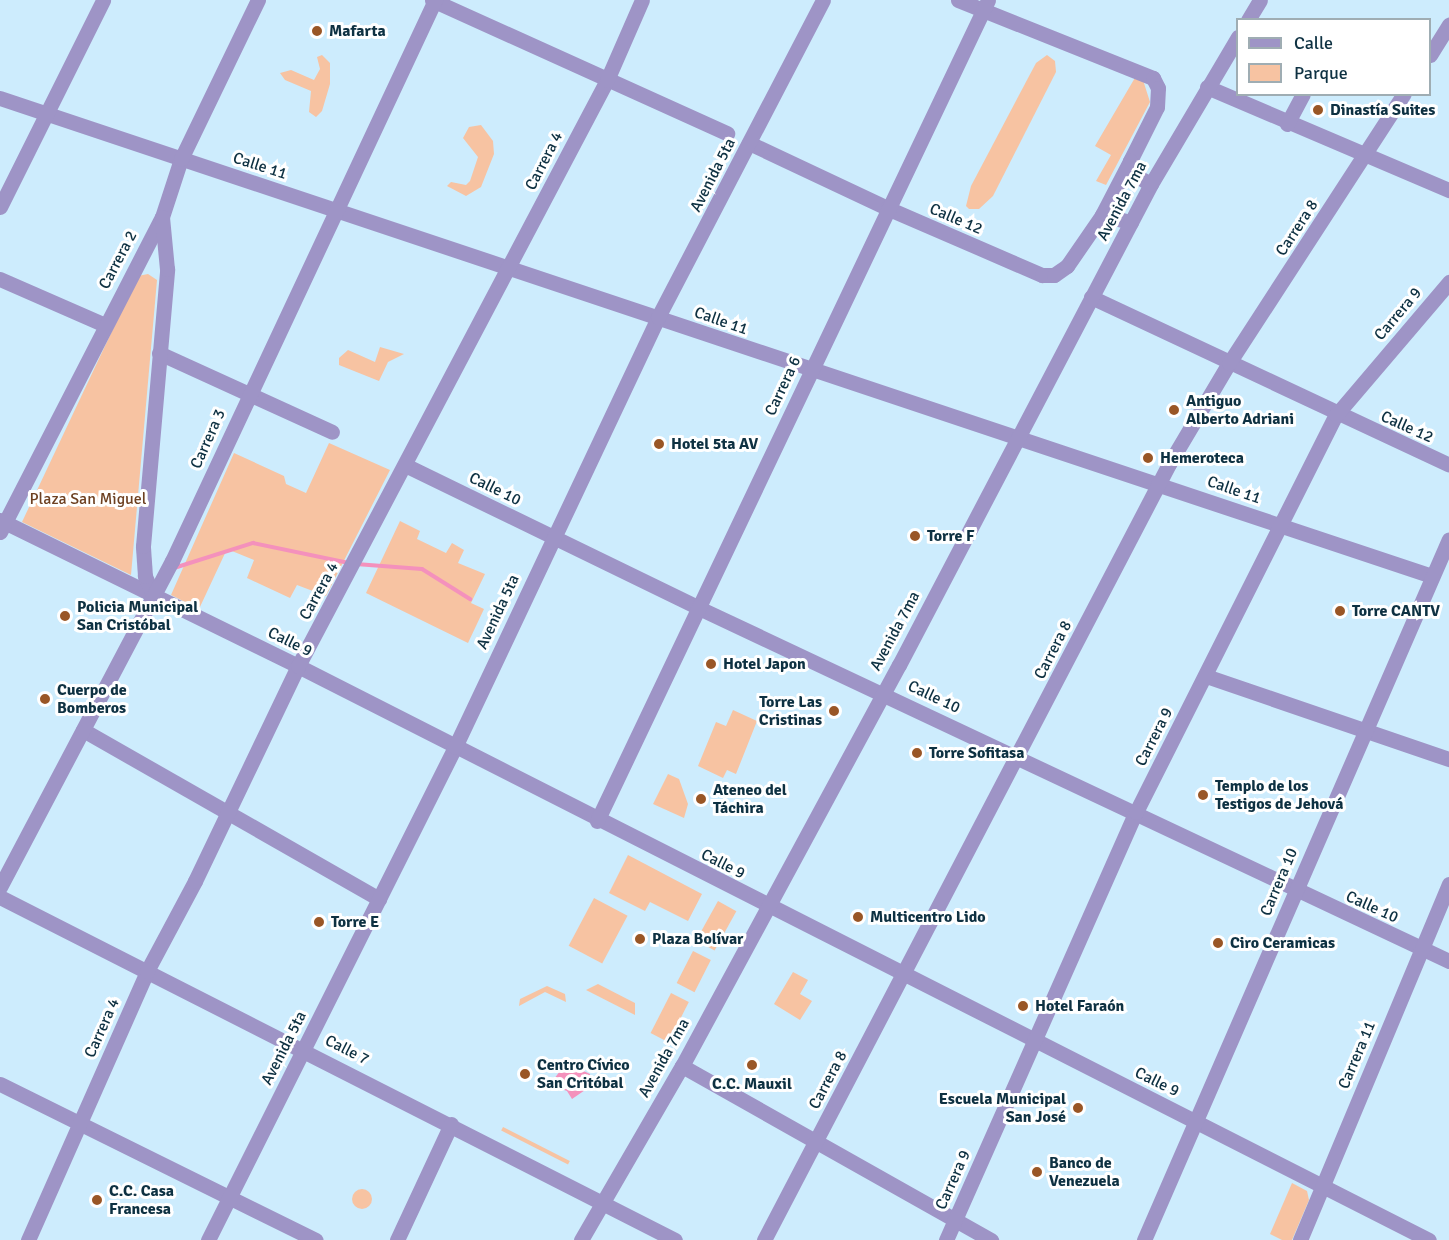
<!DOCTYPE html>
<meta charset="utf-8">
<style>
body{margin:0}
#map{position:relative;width:1449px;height:1240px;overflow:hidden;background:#cdecfd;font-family:Signika,sans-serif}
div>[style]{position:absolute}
.green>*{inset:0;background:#f7c3a2;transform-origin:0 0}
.round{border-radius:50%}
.water>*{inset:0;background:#f491bc}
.stream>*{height:4px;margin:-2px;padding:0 2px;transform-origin:2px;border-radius:2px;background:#f491bc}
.minor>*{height:15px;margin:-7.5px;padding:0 7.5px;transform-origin:7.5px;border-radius:7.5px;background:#9e94c6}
.dots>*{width:16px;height:16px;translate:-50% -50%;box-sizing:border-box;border:3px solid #fff;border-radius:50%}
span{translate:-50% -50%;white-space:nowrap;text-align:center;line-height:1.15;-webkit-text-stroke:6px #fff;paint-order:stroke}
.poi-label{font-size:16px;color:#0e3142;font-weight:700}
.left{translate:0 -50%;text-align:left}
.right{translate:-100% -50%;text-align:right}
.street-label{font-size:16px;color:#0e3142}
.park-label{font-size:16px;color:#6d4021}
.legend{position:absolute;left:1236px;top:18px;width:195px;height:78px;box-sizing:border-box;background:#fff;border:2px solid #9fadb3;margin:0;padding:8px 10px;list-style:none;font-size:18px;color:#0e3142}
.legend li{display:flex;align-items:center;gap:12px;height:30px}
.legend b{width:30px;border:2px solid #9fadb3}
</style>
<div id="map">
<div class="green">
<div style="clip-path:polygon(322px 55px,330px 63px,330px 84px,322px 111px,316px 117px,309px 112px,311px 91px,285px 80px,280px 73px,291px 70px,314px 80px,320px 69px,317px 57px)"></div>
<div style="clip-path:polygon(1047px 55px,1055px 61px,1056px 72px,993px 196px,979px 209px,969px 209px,966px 206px,971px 186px,1036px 63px)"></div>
<div style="clip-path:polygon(1136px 76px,1143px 80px,1150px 102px,1106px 185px,1096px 181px,1111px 155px,1095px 146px)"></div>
<div style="clip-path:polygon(481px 125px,493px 141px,494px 154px,481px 187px,466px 196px,447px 186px,451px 182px,466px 185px,470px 181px,478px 157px,463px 138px,469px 127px)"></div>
<div style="clip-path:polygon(148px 274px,157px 280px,131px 575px,22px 522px,138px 276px)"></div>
<div style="clip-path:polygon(380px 347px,404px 354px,388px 362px,379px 381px,339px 365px,339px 358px,348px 350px,375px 362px)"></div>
<div style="clip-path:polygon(329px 443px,390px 470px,326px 596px,297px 585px,290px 598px,247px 578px,254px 560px,227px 549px,199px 609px,171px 595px,234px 453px,284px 476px,286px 484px,306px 493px)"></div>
<div style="clip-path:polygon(400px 521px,420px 531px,417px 539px,446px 553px,452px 543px,464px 550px,458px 563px,485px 574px,471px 603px,484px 609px,468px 643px,366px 593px)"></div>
<div style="clip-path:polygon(733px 710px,757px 721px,736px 774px,727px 770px,723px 778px,698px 766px,716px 722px,726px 726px)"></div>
<div style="clip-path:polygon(668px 774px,679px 779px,688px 804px,684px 818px,653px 804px)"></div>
<div style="clip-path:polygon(628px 855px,702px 894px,688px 921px,650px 902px,645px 911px,609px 893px)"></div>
<div style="left:594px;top:898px;width:38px;height:54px;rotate:28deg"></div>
<div style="left:718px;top:901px;width:21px;height:45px;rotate:29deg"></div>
<div style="left:693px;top:951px;width:20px;height:36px;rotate:27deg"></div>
<div style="clip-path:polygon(793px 972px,808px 980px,800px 994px,812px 1001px,800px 1020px,774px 1004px)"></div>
<div style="clip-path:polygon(598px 984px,635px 1003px,635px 1015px,586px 990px)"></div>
<div style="clip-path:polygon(547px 986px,565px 994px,566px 1002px,545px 992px,519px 1006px,520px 999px)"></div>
<div style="left:671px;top:993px;width:20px;height:45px;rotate:27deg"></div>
<div style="left:503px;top:1127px;width:75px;height:4px;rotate:27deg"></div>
<div style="clip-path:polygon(1292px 1183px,1307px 1191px,1309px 1200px,1292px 1240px,1282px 1240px,1270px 1234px)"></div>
<div class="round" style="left:352px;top:1189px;width:20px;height:20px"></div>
</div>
<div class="water">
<div style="clip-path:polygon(566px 1063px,590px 1074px,591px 1086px,572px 1099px,567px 1091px,554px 1086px,554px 1079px)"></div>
</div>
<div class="stream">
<div style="left:356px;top:564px;width:66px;rotate:4.3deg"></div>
<div style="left:422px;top:569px;width:57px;rotate:32deg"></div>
<div style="left:174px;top:568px;width:83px;rotate:-17.6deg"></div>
<div style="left:253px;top:543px;width:98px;rotate:11.8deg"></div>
</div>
<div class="minor">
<div style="left:432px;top:0;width:324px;rotate:24.3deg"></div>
<div style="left:958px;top:0;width:210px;rotate:21.8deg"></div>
<div style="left:1153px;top:78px;width:11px;rotate:63deg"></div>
<div style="left:1158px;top:88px;width:19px;rotate:93deg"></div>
<div style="left:1157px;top:107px;width:60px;rotate:116.6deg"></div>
<div style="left:1130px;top:161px;width:15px;rotate:74deg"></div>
<div style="left:1134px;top:175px;width:19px;rotate:28deg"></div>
<div style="left:1248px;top:20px;width:23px;rotate:-59deg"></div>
<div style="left:1430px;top:55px;width:36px;rotate:-58deg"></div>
<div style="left:1207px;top:87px;width:263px;rotate:23.1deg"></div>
<div style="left:0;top:98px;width:1510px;rotate:18.46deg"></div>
<div style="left:1287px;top:124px;width:34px;rotate:-62deg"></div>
<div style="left:749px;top:143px;width:153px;rotate:25.2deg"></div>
<div style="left:887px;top:208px;width:169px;rotate:23.4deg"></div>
<div style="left:1042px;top:275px;width:12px"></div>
<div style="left:1054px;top:275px;width:16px;rotate:-35deg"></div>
<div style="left:1067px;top:266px;width:62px;rotate:-55.5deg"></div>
<div style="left:1102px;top:215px;width:30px;rotate:14deg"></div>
<div style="left:0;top:207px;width:231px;rotate:-63.5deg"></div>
<div style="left:1102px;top:215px;width:61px;rotate:-62.6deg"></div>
<div style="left:0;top:279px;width:115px;rotate:23.7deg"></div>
<div style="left:1091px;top:297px;width:395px;rotate:25.1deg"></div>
<div style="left:159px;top:353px;width:190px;rotate:24.5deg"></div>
<div style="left:405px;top:465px;width:329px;rotate:25.9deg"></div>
<div style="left:701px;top:609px;width:827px;rotate:25.2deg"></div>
<div style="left:0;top:520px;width:332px;rotate:26.1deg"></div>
<div style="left:298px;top:666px;width:1268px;rotate:26.91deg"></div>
<div style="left:0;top:532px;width:354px;rotate:-62.8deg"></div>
<div style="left:162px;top:217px;width:61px;rotate:-71.9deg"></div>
<div style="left:181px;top:159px;width:177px;rotate:-64.2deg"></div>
<div style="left:153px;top:595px;width:21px;rotate:-113deg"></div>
<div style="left:145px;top:576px;width:30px;rotate:-94deg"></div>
<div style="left:143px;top:546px;width:278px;rotate:-85deg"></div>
<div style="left:167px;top:269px;width:52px;rotate:-95.5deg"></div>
<div style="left:1206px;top:676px;width:257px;rotate:18.9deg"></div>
<div style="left:83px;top:730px;width:341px;rotate:29.7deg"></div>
<div style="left:597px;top:821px;width:909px;rotate:-64.53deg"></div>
<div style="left:0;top:887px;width:369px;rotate:-62.2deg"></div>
<div style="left:172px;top:561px;width:620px;rotate:-64.88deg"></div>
<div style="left:0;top:897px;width:757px;rotate:26.94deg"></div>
<div style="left:682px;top:1066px;width:355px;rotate:29.4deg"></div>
<div style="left:0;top:1084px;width:352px;rotate:26.3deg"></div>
<div style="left:28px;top:1240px;width:294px;rotate:-66.1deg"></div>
<div style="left:147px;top:971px;width:102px;rotate:-61.9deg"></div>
<div style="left:195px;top:881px;width:238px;rotate:-64.4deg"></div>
<div style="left:298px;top:666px;width:662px;rotate:-62.2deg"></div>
<div style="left:607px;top:80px;width:87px;rotate:-66.4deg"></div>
<div style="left:208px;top:1240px;width:551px;rotate:-63.39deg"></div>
<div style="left:455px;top:747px;width:476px;rotate:-64.7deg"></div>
<div style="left:658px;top:317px;width:357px;rotate:-62.5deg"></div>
<div style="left:397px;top:1240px;width:128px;rotate:-65deg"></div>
<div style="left:581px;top:1240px;width:201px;rotate:-59.9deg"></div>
<div style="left:682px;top:1066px;width:456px;rotate:-61.6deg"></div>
<div style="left:899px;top:665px;width:543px;rotate:-62.35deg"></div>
<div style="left:1151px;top:184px;width:171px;rotate:-59.4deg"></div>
<div style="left:764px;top:1240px;width:875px;rotate:-62.44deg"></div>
<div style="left:1169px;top:464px;width:117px;rotate:-59.3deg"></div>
<div style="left:1229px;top:363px;width:321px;rotate:-57deg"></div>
<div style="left:946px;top:1240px;width:468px;rotate:-66.1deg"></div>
<div style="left:1136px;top:812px;width:445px;rotate:-63.3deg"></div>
<div style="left:1336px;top:415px;width:175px;rotate:-49.6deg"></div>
<div style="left:1144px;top:1240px;width:764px;rotate:-66.49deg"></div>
<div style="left:1300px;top:1240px;width:386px;rotate:-67.3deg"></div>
</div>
<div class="dots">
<div style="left:317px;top:31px;background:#995626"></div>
<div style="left:1318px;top:110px;background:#995626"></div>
<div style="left:1174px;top:410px;background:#995626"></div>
<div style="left:659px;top:444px;background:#995626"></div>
<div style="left:1148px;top:458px;background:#995626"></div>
<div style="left:915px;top:536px;background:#995626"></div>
<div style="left:1340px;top:611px;background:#995626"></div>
<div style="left:65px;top:616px;background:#995626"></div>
<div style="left:711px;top:664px;background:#995626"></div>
<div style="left:45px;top:699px;background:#995626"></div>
<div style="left:834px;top:711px;background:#995626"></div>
<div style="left:917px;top:753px;background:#995626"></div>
<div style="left:1203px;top:795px;background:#995626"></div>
<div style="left:701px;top:799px;background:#995626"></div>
<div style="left:858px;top:917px;background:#995626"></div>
<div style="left:319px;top:922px;background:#995626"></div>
<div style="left:640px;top:939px;background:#995626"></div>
<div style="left:1218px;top:943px;background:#995626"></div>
<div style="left:1023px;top:1006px;background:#995626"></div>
<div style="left:752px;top:1065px;background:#995626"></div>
<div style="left:525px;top:1074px;background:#995626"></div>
<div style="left:1078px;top:1108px;background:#995626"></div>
<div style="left:1037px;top:1172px;background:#995626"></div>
<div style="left:97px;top:1200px;background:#995626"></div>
</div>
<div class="poi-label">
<span class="left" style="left:329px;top:31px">Mafarta</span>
<span class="left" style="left:1330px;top:110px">Dinastía Suites</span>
<span class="left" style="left:1186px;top:410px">Antiguo<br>Alberto Adriani</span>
<span class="left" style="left:671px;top:444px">Hotel 5ta AV</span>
<span class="left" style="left:1160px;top:458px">Hemeroteca</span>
<span class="left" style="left:927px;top:536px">Torre F</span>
<span class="left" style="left:77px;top:616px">Policia Municipal<br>San Cristóbal</span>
<span class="left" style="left:1352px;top:611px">Torre CANTV</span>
<span class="left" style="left:723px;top:664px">Hotel Japon</span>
<span class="left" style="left:57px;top:699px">Cuerpo de<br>Bomberos</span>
<span class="right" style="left:822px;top:711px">Torre Las<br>Cristinas</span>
<span class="left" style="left:929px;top:753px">Torre Sofitasa</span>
<span class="left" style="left:1215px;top:795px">Templo de los<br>Testigos de Jehová</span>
<span class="left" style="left:713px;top:799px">Ateneo del<br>Táchira</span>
<span class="left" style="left:870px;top:917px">Multicentro Lido</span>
<span class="left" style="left:331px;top:922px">Torre E</span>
<span class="left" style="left:652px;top:939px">Plaza Bolívar</span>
<span class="left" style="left:1230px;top:943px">Ciro Ceramicas</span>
<span class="left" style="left:1035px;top:1006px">Hotel Faraón</span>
<span class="left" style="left:537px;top:1074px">Centro Cívico<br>San Critóbal</span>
<span style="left:752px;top:1084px">C.C. Mauxil</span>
<span class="right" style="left:1066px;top:1108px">Escuela Municipal<br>San José</span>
<span class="left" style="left:1049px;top:1172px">Banco de<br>Venezuela</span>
<span class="left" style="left:109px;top:1200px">C.C. Casa<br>Francesa</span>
</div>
<div class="street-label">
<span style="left:544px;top:161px;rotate:-63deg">Carrera 4</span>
<span style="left:260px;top:166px;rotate:18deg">Calle 11</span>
<span style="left:713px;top:175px;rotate:-63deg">Avenida 5ta</span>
<span style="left:1122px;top:201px;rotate:-62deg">Avenida 7ma</span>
<span style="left:956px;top:219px;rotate:23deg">Calle 12</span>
<span style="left:1297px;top:228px;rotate:-57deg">Carrera 8</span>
<span style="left:118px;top:260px;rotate:-62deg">Carrera 2</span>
<span style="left:1398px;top:314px;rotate:-50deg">Carrera 9</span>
<span style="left:721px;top:321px;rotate:19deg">Calle 11</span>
<span style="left:783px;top:386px;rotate:-65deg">Carrera 6</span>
<span style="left:1407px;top:427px;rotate:24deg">Calle 12</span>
<span style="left:208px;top:439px;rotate:-66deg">Carrera 3</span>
<span style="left:495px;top:489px;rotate:26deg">Calle 10</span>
<span style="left:1234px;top:490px;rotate:19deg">Calle 11</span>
<span style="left:319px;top:591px;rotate:-61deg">Carrera 4</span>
<span style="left:498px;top:612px;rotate:-65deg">Avenida 5ta</span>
<span style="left:895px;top:631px;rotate:-62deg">Avenida 7ma</span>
<span style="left:290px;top:642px;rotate:26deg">Calle 9</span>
<span style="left:1053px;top:650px;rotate:-63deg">Carrera 8</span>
<span style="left:934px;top:697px;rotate:25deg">Calle 10</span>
<span style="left:1154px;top:737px;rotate:-63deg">Carrera 9</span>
<span style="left:723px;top:864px;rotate:27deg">Calle 9</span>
<span style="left:1279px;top:882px;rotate:-67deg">Carrera 10</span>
<span style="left:1372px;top:907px;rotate:24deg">Calle 10</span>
<span style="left:102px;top:1028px;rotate:-66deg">Carrera 4</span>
<span style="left:284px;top:1048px;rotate:-63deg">Avenida 5ta</span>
<span style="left:347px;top:1050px;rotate:27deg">Calle 7</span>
<span style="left:1357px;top:1055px;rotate:-67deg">Carrera 11</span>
<span style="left:664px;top:1058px;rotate:-61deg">Avenida 7ma</span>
<span style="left:828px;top:1080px;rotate:-62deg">Carrera 8</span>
<span style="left:1157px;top:1082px;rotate:26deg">Calle 9</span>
<span style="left:953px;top:1180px;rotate:-66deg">Carrera 9</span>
</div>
<div class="park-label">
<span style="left:88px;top:499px">Plaza San Miguel</span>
</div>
<ul class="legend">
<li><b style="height:8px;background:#9e94c6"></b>Calle</li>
<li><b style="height:16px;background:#f7c3a2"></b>Parque</li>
</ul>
</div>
